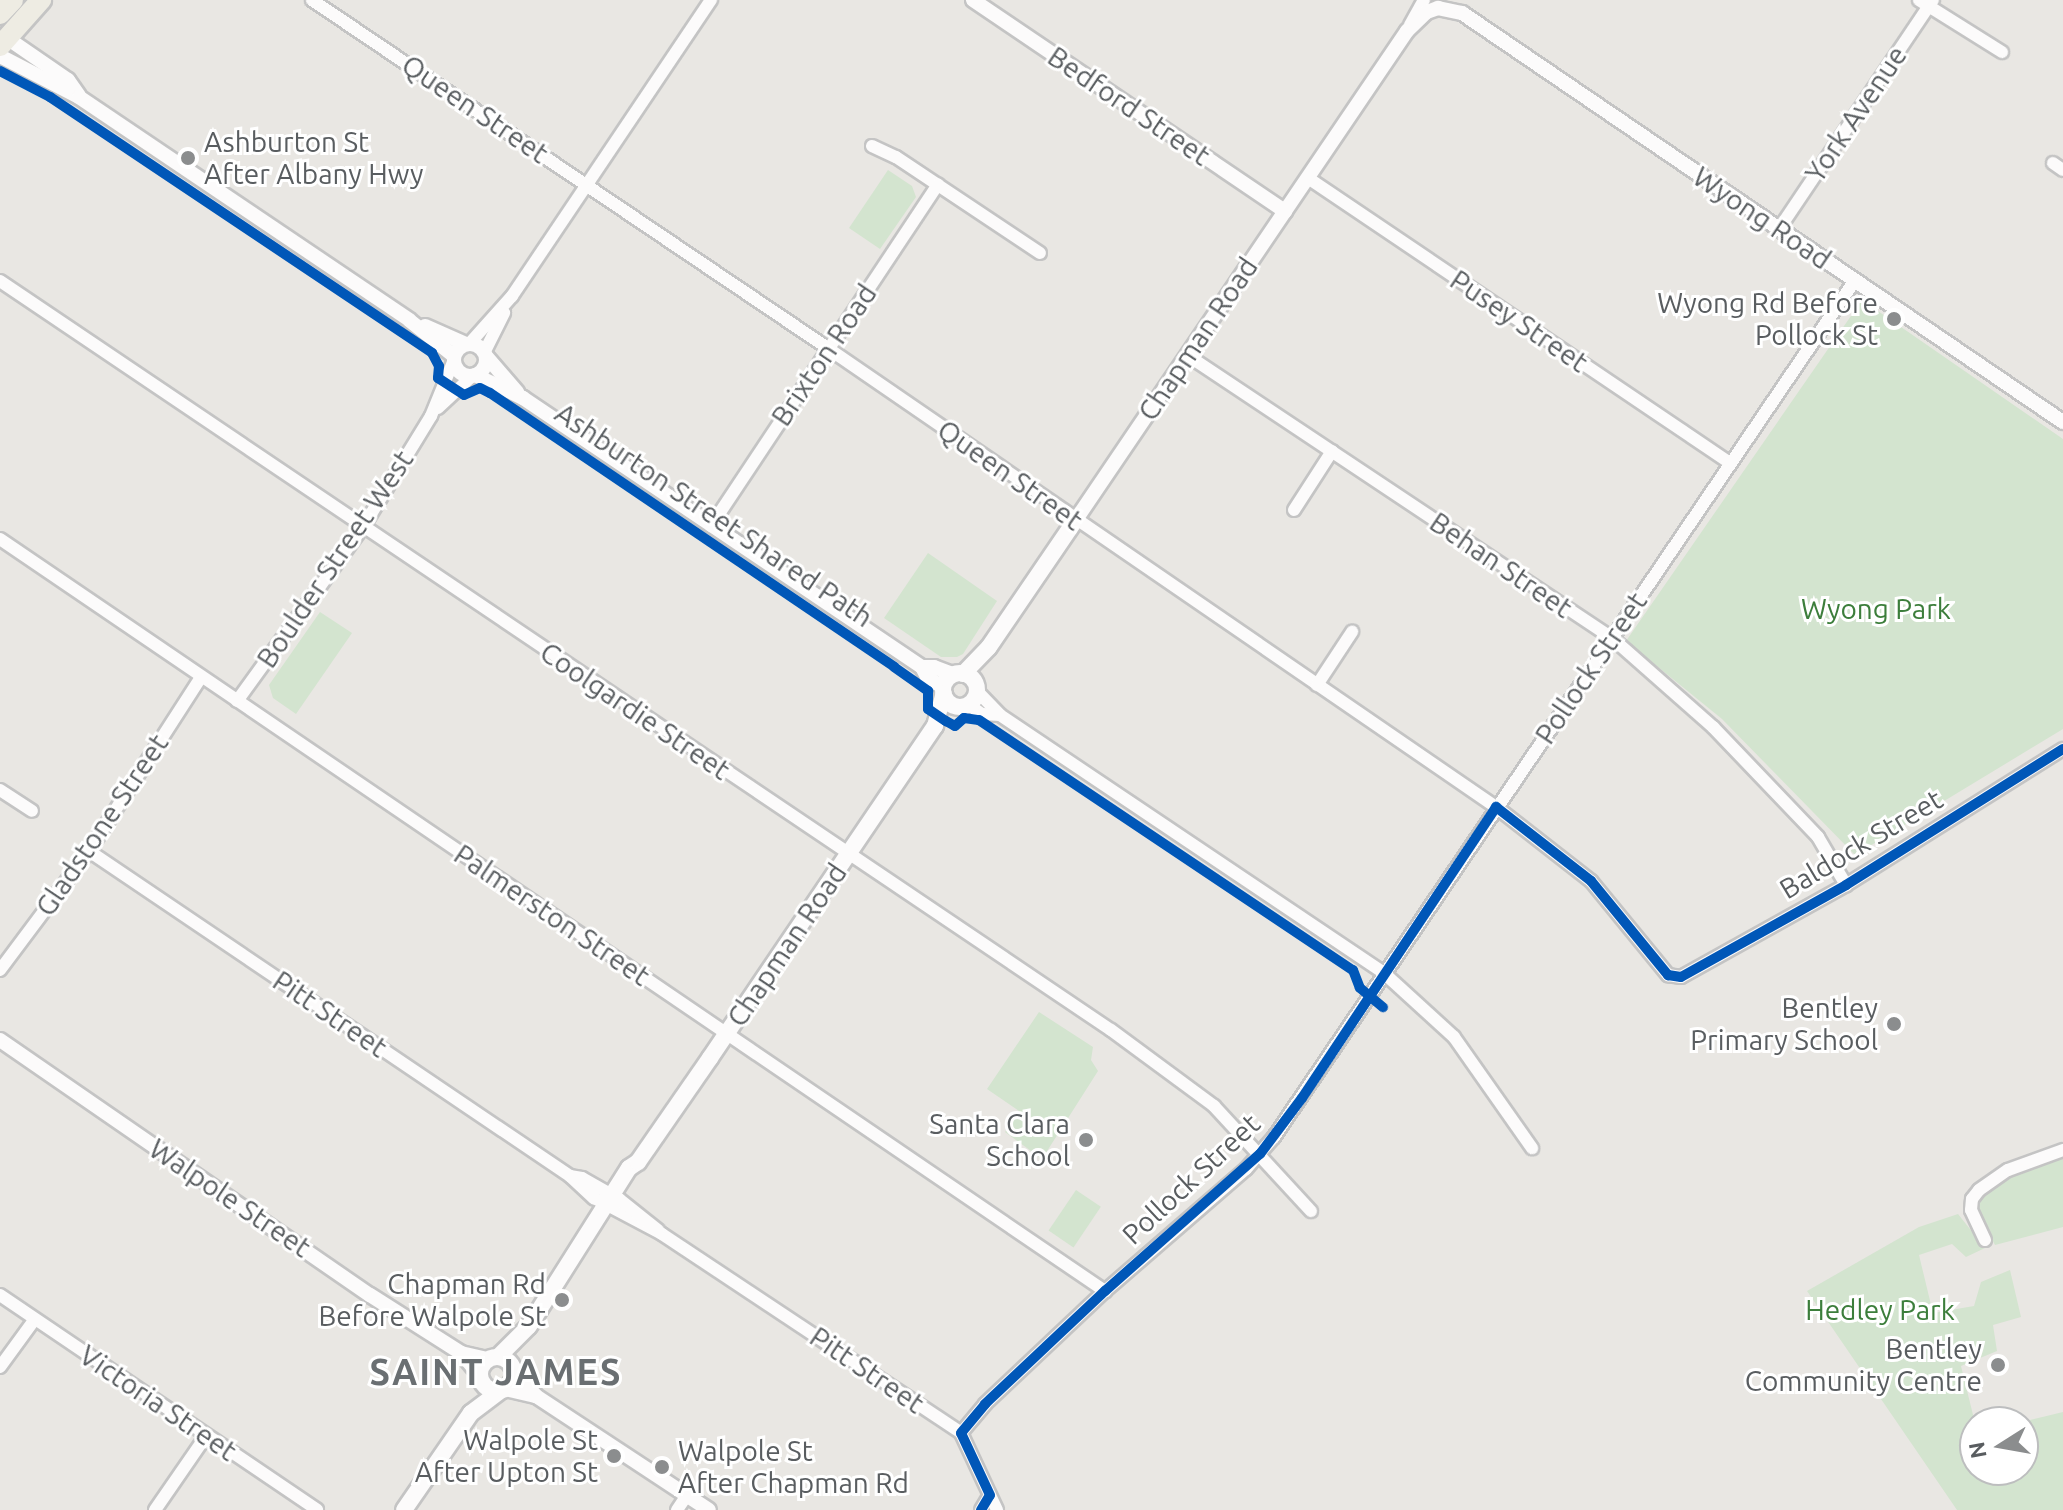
<!DOCTYPE html>
<style>
body{margin:0}
#map{position:relative;width:2063px;height:1510px;overflow:hidden;background:#e9e7e3;font-family:Ubuntu,sans-serif}
div>[style]{position:absolute}
.green>*{inset:0;background:#d3e4cf;transform-origin:0 0}
.roads{filter:drop-shadow(2px 0 #c4c4c4) drop-shadow(-2px 0 #c4c4c4) drop-shadow(0 2px #c4c4c4) drop-shadow(0 -2px #c4c4c4)}
.minor>*{height:12px;margin:-6px;padding:0 6px;transform-origin:6px;border-radius:6px;background:#fcfbfb}
.tertiary>*{height:14px;margin:-7px;padding:0 7px;transform-origin:7px;border-radius:7px;background:#fcfbfb}
.tertiary>.ring{margin:-7px;padding:0;box-sizing:content-box;background:none;border:14px solid #fcfbfb;border-radius:50%}
.secondary>*{height:16px;margin:-8px;padding:0 8px;transform-origin:8px;border-radius:8px;background:#fcfbfb}
.secondary>.ring{margin:-8px;padding:0;box-sizing:content-box;background:none;border:16px solid #fcfbfb;border-radius:50%}
.trunk>*{height:20px;margin:-10px;padding:0 10px;transform-origin:10px;border-radius:10px;background:#eeece3}
.cycleway>*{height:10px;margin:-5px;padding:0 5px;transform-origin:5px;border-radius:5px;background:#0057b8}
.dots>*{width:22px;height:22px;translate:-50% -50%;box-sizing:border-box;border:4px solid #fff;border-radius:50%}
span{translate:-50% -50%;white-space:nowrap;text-align:center;line-height:1.15;-webkit-text-stroke:6px #fff;paint-order:stroke}
.street-label{font-size:28px;color:#595d60}
.poi-label{font-size:28px;color:#595d60}
.left{translate:0 -50%;text-align:left}
.right{translate:-100% -50%;text-align:right}
.park-label{font-size:28px;color:#3c7e3b}
.district-label{font-size:36px;color:#6a6f72;font-weight:700;letter-spacing:2px}
.north{position:absolute;left:1959px;top:1406px;width:80px;height:80px;box-sizing:border-box;background:#fff;border:2px solid #bdbebf;border-radius:50%;rotate:259deg;font-size:22px;font-weight:700;line-height:32px;text-align:center;color:#595d60}
.north::after{content:'';display:block;margin:auto;width:28px;height:36px;background:#8b8d8e;clip-path:polygon(50% 0,100% 100%,50% 72%,0 100%)}
</style>
<div id="map">
<div class="green">
<div style="clip-path:polygon(888px 170px,912px 186px,916px 197px,880px 249px,849px 228px)"></div>
<div style="clip-path:polygon(1862px 300px,2063px 439px,2063px 729px,1855px 855px,1722px 719px,1626px 641px)"></div>
<div style="clip-path:polygon(928px 553px,997px 601px,963px 654px,957px 657px,941px 657px,884px 618px)"></div>
<div style="clip-path:polygon(320px 612px,352px 633px,296px 714px,273px 698px,269px 685px)"></div>
<div style="clip-path:polygon(1039px 1012px,1093px 1047px,1091px 1060px,1098px 1071px,1042px 1159px,1005px 1132px,1019px 1111px,987px 1089px)"></div>
<div style="clip-path:polygon(2063px 1158px,2063px 1227px,1995px 1245px,1979px 1214px,1979px 1201px,1996px 1185px,2030px 1168px)"></div>
<div style="left:1076px;top:1190px;width:30px;height:49px;rotate:34deg"></div>
<div style="clip-path:polygon(1958px 1214px,1985px 1248px,1966px 1257px,1952px 1244px,1919px 1255px,1933px 1313px,1974px 1306px,1981px 1282px,2010px 1270px,2021px 1317px,1993px 1325px,1997px 1351px,1961px 1366px,1975px 1423px,1975px 1470px,2023px 1470px,2022px 1422px,2063px 1412px,2063px 1510px,1957px 1510px,1807px 1291px,1919px 1227px)"></div>
</div>
<div class="roads">
<div class="minor">
<div style="left:312px;top:0;width:624px;rotate:34.02deg"></div>
<div style="left:829px;top:349px;width:809px;rotate:34.48deg"></div>
<div style="left:1496px;top:807px;width:120px;rotate:37.9deg"></div>
<div style="left:1591px;top:881px;width:122px;rotate:50.7deg"></div>
<div style="left:1668px;top:975px;width:13px;rotate:9deg"></div>
<div style="left:1681px;top:977px;width:189px;rotate:-29.1deg"></div>
<div style="left:1846px;top:885px;width:256px;rotate:-32.1deg"></div>
<div style="left:1919px;top:0;width:98px;rotate:32.1deg"></div>
<div style="left:1410px;top:25px;width:29px;rotate:-61deg"></div>
<div style="left:872px;top:146px;width:26px;rotate:25deg"></div>
<div style="left:896px;top:157px;width:173px;rotate:33.7deg"></div>
<div style="left:2053px;top:163px;width:12px;rotate:35deg"></div>
<div style="left:1308px;top:178px;width:509px;rotate:34.03deg"></div>
<div style="left:1779px;top:229px;width:276px;rotate:-56.1deg"></div>
<div style="left:0;top:281px;width:1340px;rotate:33.99deg"></div>
<div style="left:1111px;top:1030px;width:128px;rotate:36.4deg"></div>
<div style="left:1214px;top:1106px;width:143px;rotate:47.3deg"></div>
<div style="left:469px;top:344px;width:64px;rotate:-48.1deg"></div>
<div style="left:512px;top:296px;width:357px;rotate:-56.1deg"></div>
<div style="left:484px;top:353px;width:45px;rotate:-63.4deg"></div>
<div style="left:1187px;top:355px;width:511px;rotate:33.66deg"></div>
<div style="left:1612px;top:638px;width:135px;rotate:41.4deg"></div>
<div style="left:1713px;top:727px;width:152px;rotate:46.3deg"></div>
<div style="left:1818px;top:837px;width:56px;rotate:59.7deg"></div>
<div style="left:438px;top:408px;width:47px;rotate:-43.3deg"></div>
<div style="left:1294px;top:510px;width:70px;rotate:-57.2deg"></div>
<div style="left:711px;top:526px;width:410px;rotate:-56.4deg"></div>
<div style="left:0;top:539px;width:1337px;rotate:34.24deg"></div>
<div style="left:1317px;top:685px;width:64px;rotate:-56.6deg"></div>
<div style="left:977px;top:691px;width:33px;rotate:46deg"></div>
<div style="left:1000px;top:715px;width:464px;rotate:33.9deg"></div>
<div style="left:1385px;top:974px;width:93px;rotate:42.4deg"></div>
<div style="left:1454px;top:1037px;width:136px;rotate:54.9deg"></div>
<div style="left:237px;top:701px;width:215px;rotate:-54.1deg"></div>
<div style="left:363px;top:527px;width:130px;rotate:-58.5deg"></div>
<div style="left:431px;top:416px;width:58px;rotate:-67.8deg"></div>
<div style="left:969px;top:705px;width:16px;rotate:35deg"></div>
<div style="left:982px;top:714px;width:18px;rotate:3deg"></div>
<div style="left:0;top:790px;width:38px;rotate:33deg"></div>
<div style="left:89px;top:851px;width:581px;rotate:34.05deg"></div>
<div style="left:570px;top:1176px;width:33px;rotate:43deg"></div>
<div style="left:594px;top:1198px;width:77px;rotate:27.9deg"></div>
<div style="left:662px;top:1234px;width:359px;rotate:33.6deg"></div>
<div style="left:961px;top:1433px;width:85px;rotate:64.9deg"></div>
<div style="left:0;top:970px;width:149px;rotate:-53.2deg"></div>
<div style="left:89px;top:851px;width:207px;rotate:-57.2deg"></div>
<div style="left:570px;top:1176px;width:12px;rotate:9deg"></div>
<div style="left:582px;top:1178px;width:43px;rotate:29.6deg"></div>
<div style="left:619px;top:1199px;width:50px;rotate:38.5deg"></div>
<div style="left:1985px;top:1240px;width:33px;rotate:-115deg"></div>
<div style="left:1971px;top:1210px;width:11px;rotate:-85deg"></div>
<div style="left:1972px;top:1199px;width:11px;rotate:-52deg"></div>
<div style="left:1979px;top:1190px;width:35px;rotate:-35deg"></div>
<div style="left:2008px;top:1170px;width:59px;rotate:-20deg"></div>
<div style="left:0;top:1295px;width:383px;rotate:34.1deg"></div>
<div style="left:0;top:1367px;width:59px;rotate:-53.9deg"></div>
<div style="left:961px;top:1433px;width:38px;rotate:-50deg"></div>
<div style="left:985px;top:1404px;width:165px;rotate:-43.3deg"></div>
<div style="left:1105px;top:1291px;width:186px;rotate:-40.9deg"></div>
<div style="left:1246px;top:1169px;width:43px;rotate:-48.8deg"></div>
<div style="left:1274px;top:1137px;width:1035px;rotate:-55.86deg"></div>
<div style="left:155px;top:1510px;width:90px;rotate:-55.4deg"></div>
<div style="left:677px;top:1510px;width:18px;rotate:-56deg"></div>
<div style="left:981px;top:1510px;width:17px;rotate:-59deg"></div>
</div>
<div class="tertiary">
<div style="left:973px;top:0;width:377px;rotate:34.1deg"></div>
<div style="left:7px;top:38px;width:74px;rotate:34.5deg"></div>
<div style="left:68px;top:80px;width:19px;rotate:55deg"></div>
<div style="left:0;top:56px;width:89px;rotate:27.4deg"></div>
<div style="left:79px;top:97px;width:398px;rotate:34deg"></div>
<div style="left:409px;top:320px;width:58px;rotate:38.7deg"></div>
<div style="left:425px;top:326px;width:45px;rotate:23.7deg"></div>
<div class="ring" style="left:454px;top:344px;width:18px;height:18px"></div>
<div style="left:486px;top:356px;width:48px;rotate:49.3deg"></div>
<div style="left:475px;top:375px;width:53px;rotate:25.6deg"></div>
<div style="left:523px;top:398px;width:481px;rotate:34deg"></div>
<div style="left:922px;top:667px;width:11px;rotate:63deg"></div>
<div style="left:927px;top:677px;width:20px;rotate:33deg"></div>
<div style="left:1075px;top:521px;width:592px;rotate:-55.88deg"></div>
<div style="left:1407px;top:31px;width:28px;rotate:-44deg"></div>
<div style="left:1427px;top:12px;width:12px;rotate:-20deg"></div>
<div style="left:1438px;top:8px;width:25px;rotate:12deg"></div>
<div style="left:1462px;top:13px;width:727px;rotate:34.24deg"></div>
<div style="left:922px;top:667px;width:12px"></div>
<div style="left:934px;top:667px;width:22px;rotate:21deg"></div>
<div style="left:0;top:1040px;width:449px;rotate:34.6deg"></div>
<div style="left:370px;top:1295px;width:108px;rotate:32.5deg"></div>
<div style="left:461px;top:1353px;width:27px;rotate:13deg"></div>
<div style="left:461px;top:1353px;width:30px;rotate:50deg"></div>
<div style="left:514px;top:1369px;width:35px;rotate:51deg"></div>
<div style="left:505px;top:1389px;width:32px;rotate:13deg"></div>
<div style="left:536px;top:1396px;width:207px;rotate:33.4deg"></div>
</div>
<div class="secondary">
<div class="ring" style="left:943px;top:673px;width:18px;height:18px"></div>
<div style="left:963px;top:674px;width:37px;rotate:-46deg"></div>
<div style="left:989px;top:647px;width:153px;rotate:-55.7deg"></div>
<div style="left:499px;top:1356px;width:42px;rotate:-45deg"></div>
<div style="left:529px;top:1326px;width:187px;rotate:-57.7deg"></div>
<div style="left:629px;top:1168px;width:11px;rotate:-34deg"></div>
<div style="left:638px;top:1162px;width:126px;rotate:-55.3deg"></div>
<div style="left:710px;top:1058px;width:401px;rotate:-55.9deg"></div>
<div style="left:935px;top:726px;width:34px;rotate:-75deg"></div>
<div class="ring" style="left:480px;top:1357px;width:18px;height:18px"></div>
<div style="left:404px;top:1510px;width:118px;rotate:-55.4deg"></div>
<div style="left:471px;top:1413px;width:36px;rotate:-37deg"></div>
</div>
<div class="trunk">
<div style="left:0;top:14px;width:19px;rotate:-47deg"></div>
<div style="left:0;top:46px;width:62px;rotate:-48.3deg"></div>
</div>
</div>
<div class="cycleway">
<div style="left:0;top:71px;width:56px;rotate:27.5deg"></div>
<div style="left:50px;top:97px;width:460px;rotate:33.8deg"></div>
<div style="left:432px;top:353px;width:15px;rotate:62deg"></div>
<div style="left:439px;top:366px;width:12px;rotate:95deg"></div>
<div style="left:438px;top:378px;width:31px;rotate:33deg"></div>
<div style="left:464px;top:395px;width:17px;rotate:-24deg"></div>
<div style="left:480px;top:388px;width:11px;rotate:27deg"></div>
<div style="left:490px;top:393px;width:488px;rotate:34.1deg"></div>
<div style="left:894px;top:667px;width:42px;rotate:35.2deg"></div>
<div style="left:928px;top:691px;width:18px;rotate:90deg"></div>
<div style="left:928px;top:709px;width:22px;rotate:34deg"></div>
<div style="left:946px;top:721px;width:10px;rotate:29deg"></div>
<div style="left:955px;top:726px;width:12px;rotate:-42deg"></div>
<div style="left:964px;top:718px;width:15px;rotate:8deg"></div>
<div style="left:979px;top:720px;width:450px;rotate:33.8deg"></div>
<div style="left:1353px;top:970px;width:19px;rotate:69deg"></div>
<div style="left:1360px;top:988px;width:30px;rotate:40deg"></div>
<div style="left:981px;top:1510px;width:17px;rotate:-59deg"></div>
<div style="left:990px;top:1495px;width:68px;rotate:-115.1deg"></div>
<div style="left:961px;top:1433px;width:38px;rotate:-50deg"></div>
<div style="left:985px;top:1404px;width:165px;rotate:-43.3deg"></div>
<div style="left:1105px;top:1291px;width:207px;rotate:-41.5deg"></div>
<div style="left:1260px;top:1154px;width:70px;rotate:-53.1deg"></div>
<div style="left:1302px;top:1098px;width:350px;rotate:-56.3deg"></div>
<div style="left:1496px;top:807px;width:120px;rotate:37.9deg"></div>
<div style="left:1591px;top:881px;width:122px;rotate:50.7deg"></div>
<div style="left:1668px;top:975px;width:13px;rotate:9deg"></div>
<div style="left:1681px;top:977px;width:189px;rotate:-29.1deg"></div>
<div style="left:1846px;top:885px;width:256px;rotate:-32.1deg"></div>
</div>
<div class="dots">
<div style="left:188px;top:158px;background:#8b8d8e"></div>
<div style="left:1894px;top:319px;background:#8b8d8e"></div>
<div style="left:1894px;top:1024px;background:#8b8d8e"></div>
<div style="left:1086px;top:1140px;background:#8b8d8e"></div>
<div style="left:562px;top:1300px;background:#8b8d8e"></div>
<div style="left:1998px;top:1365px;background:#8b8d8e"></div>
<div style="left:614px;top:1456px;background:#8b8d8e"></div>
<div style="left:662px;top:1467px;background:#8b8d8e"></div>
</div>
<div class="street-label">
<span style="left:1129px;top:106px;rotate:34deg">Bedford Street</span>
<span style="left:475px;top:109px;rotate:34deg">Queen Street</span>
<span style="left:1856px;top:114px;rotate:-56deg">York Avenue</span>
<span style="left:1762px;top:218px;rotate:34deg">Wyong Road</span>
<span style="left:1519px;top:321px;rotate:34deg">Pusey Street</span>
<span style="left:1198px;top:339px;rotate:-56deg">Chapman Road</span>
<span style="left:824px;top:355px;rotate:-56deg">Brixton Road</span>
<span style="left:1010px;top:475px;rotate:35deg">Queen Street</span>
<span style="left:714px;top:515px;rotate:34deg">Ashburton Street Shared Path</span>
<span style="left:335px;top:559px;rotate:-56deg">Boulder Street West</span>
<span style="left:1501px;top:565px;rotate:34deg">Behan Street</span>
<span style="left:1591px;top:668px;rotate:-56deg">Pollock Street</span>
<span style="left:635px;top:711px;rotate:34deg">Coolgardie Street</span>
<span style="left:102px;top:825px;rotate:-56deg">Gladstone Street</span>
<span style="left:1861px;top:844px;rotate:-31deg">Baldock Street</span>
<span style="left:552px;top:915px;rotate:34deg">Palmerston Street</span>
<span style="left:787px;top:945px;rotate:-56deg">Chapman Road</span>
<span style="left:330px;top:1014px;rotate:34deg">Pitt Street</span>
<span style="left:1191px;top:1179px;rotate:-43deg">Pollock Street</span>
<span style="left:230px;top:1198px;rotate:34deg">Walpole Street</span>
<span style="left:867px;top:1370px;rotate:34deg">Pitt Street</span>
<span style="left:158px;top:1403px;rotate:34deg">Victoria Street</span>
</div>
<div class="poi-label">
<span class="left" style="left:204px;top:158px">Ashburton St<br>After Albany Hwy</span>
<span class="right" style="left:1878px;top:319px">Wyong Rd Before<br>Pollock St</span>
<span class="right" style="left:1878px;top:1024px">Bentley<br>Primary School</span>
<span class="right" style="left:1070px;top:1140px">Santa Clara<br>School</span>
<span class="right" style="left:546px;top:1300px">Chapman Rd<br>Before Walpole St</span>
<span class="right" style="left:1982px;top:1365px">Bentley<br>Community Centre</span>
<span class="right" style="left:598px;top:1456px">Walpole St<br>After Upton St</span>
<span class="left" style="left:678px;top:1467px">Walpole St<br>After Chapman Rd</span>
</div>
<div class="park-label">
<span style="left:1876px;top:609px">Wyong Park</span>
<span style="left:1880px;top:1310px">Hedley Park</span>
</div>
<div class="district-label">
<span style="left:496px;top:1372px">SAINT JAMES</span>
</div>
<div class="north">N</div>
</div>
